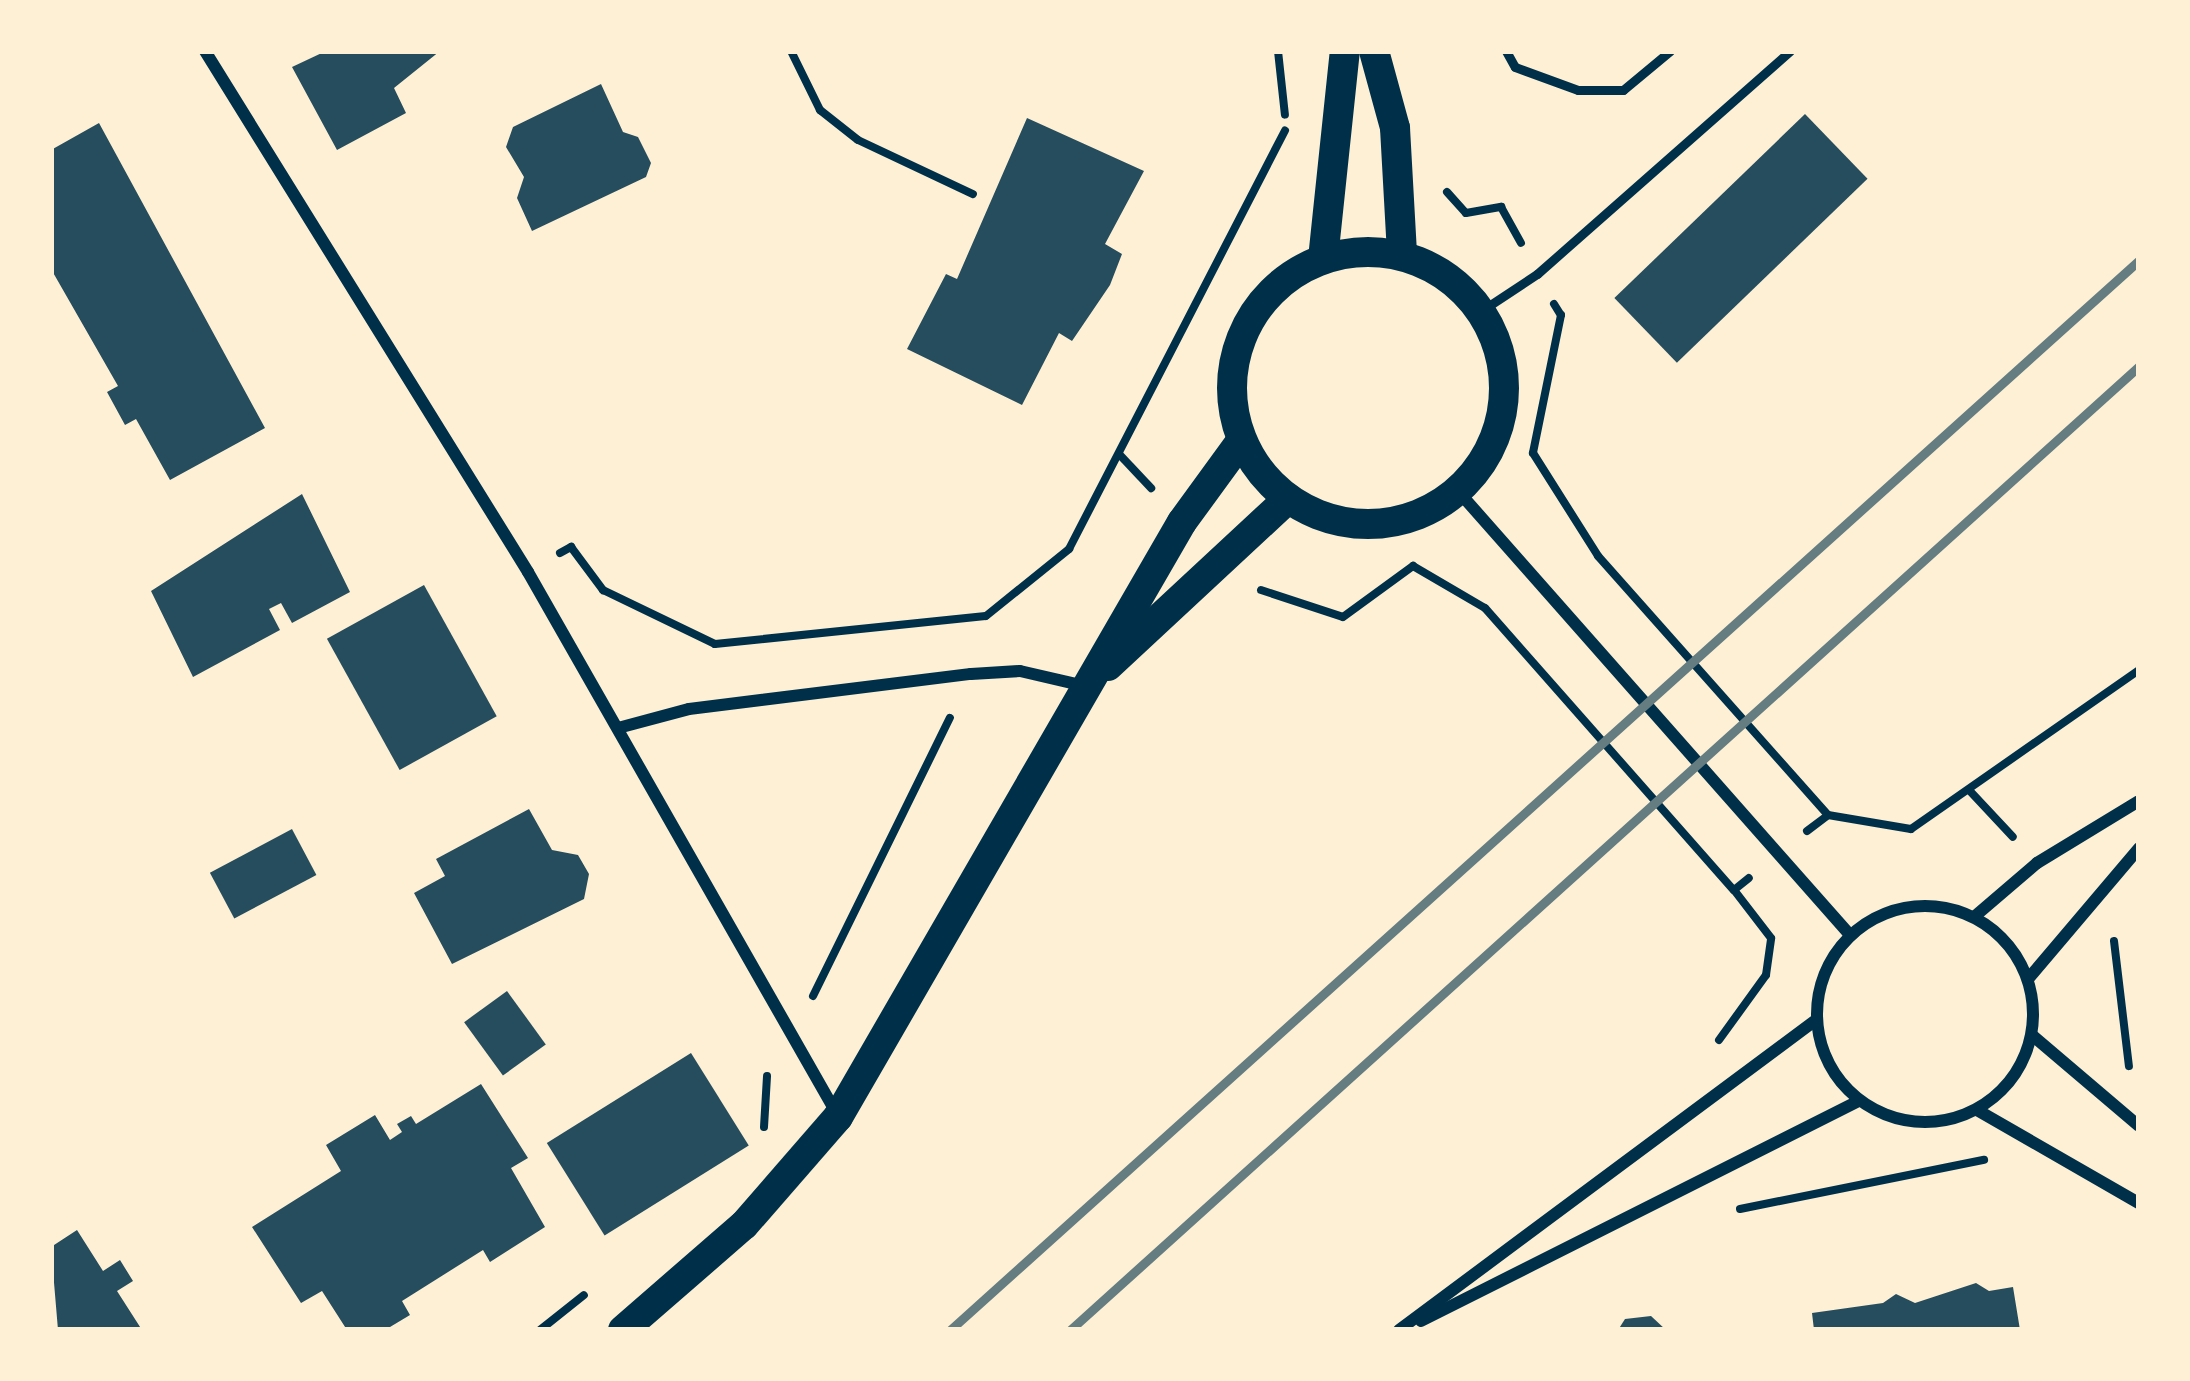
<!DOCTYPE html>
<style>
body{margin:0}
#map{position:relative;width:2190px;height:1381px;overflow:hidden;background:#fdf0d5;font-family:Manrope,sans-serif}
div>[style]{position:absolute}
.building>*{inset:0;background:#264d5e;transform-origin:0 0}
.path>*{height:8px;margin:-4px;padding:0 4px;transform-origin:4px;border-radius:4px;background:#003049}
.service>*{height:9px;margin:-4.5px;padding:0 4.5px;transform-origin:4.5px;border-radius:4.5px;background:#003049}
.minor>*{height:12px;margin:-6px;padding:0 6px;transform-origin:6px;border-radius:6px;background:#003049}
.minor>.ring{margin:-6px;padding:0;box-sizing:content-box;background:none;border:12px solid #003049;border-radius:50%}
.primary>*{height:30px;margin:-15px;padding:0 15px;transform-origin:15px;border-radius:15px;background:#003049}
.primary>.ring{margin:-15px;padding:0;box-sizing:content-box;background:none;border:30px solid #003049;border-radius:50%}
.rail>*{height:9px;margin:-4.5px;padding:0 4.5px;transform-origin:4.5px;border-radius:4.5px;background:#657d81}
span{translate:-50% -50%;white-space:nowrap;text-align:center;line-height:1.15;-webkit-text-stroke:12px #fdf0d5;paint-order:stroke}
.frame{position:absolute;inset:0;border:54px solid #fdf0d5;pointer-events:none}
</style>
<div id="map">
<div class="building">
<div style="clip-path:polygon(326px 51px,440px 51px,394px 88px,406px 113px,337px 150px,292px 67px)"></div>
<div style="clip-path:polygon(601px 84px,623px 132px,638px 137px,651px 163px,646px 177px,532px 231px,517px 198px,524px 177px,506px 147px,513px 127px)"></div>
<div style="left:1805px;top:114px;width:90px;height:265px;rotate:46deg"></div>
<div style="clip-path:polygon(1027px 118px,1144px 171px,1105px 244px,1122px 254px,1110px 285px,1072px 341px,1059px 333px,1022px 405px,907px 349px,946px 274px,957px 279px)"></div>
<div style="clip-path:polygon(99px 123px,265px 428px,170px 480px,136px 419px,125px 425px,107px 392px,118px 386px,51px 269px,51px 150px)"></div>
<div style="clip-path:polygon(302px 494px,350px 592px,292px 623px,281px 603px,269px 609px,280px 630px,193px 677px,151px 591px)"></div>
<div style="left:424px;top:585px;width:150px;height:111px;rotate:61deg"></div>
<div style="clip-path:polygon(529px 809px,552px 850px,578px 855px,589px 874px,584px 899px,452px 964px,414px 893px,445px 876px,436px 859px)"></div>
<div style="left:292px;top:829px;width:52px;height:93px;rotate:62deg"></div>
<div style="left:507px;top:991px;width:66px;height:53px;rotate:54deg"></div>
<div style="left:691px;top:1053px;width:109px;height:170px;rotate:58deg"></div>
<div style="clip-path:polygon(481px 1084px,528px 1158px,511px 1168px,545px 1227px,490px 1262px,483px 1250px,402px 1301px,410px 1315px,385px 1330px,347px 1330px,322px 1291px,301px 1303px,252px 1227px,341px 1171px,326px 1145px,375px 1115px,390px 1140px,402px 1132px,397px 1124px,411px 1116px,416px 1124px)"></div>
<div style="clip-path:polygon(77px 1230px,103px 1271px,120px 1260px,133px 1281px,117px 1291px,142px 1330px,58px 1330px,51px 1247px)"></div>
<div style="clip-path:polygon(1976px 1283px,1989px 1291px,2013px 1287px,2020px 1330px,1814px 1330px,1812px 1313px,1883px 1303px,1896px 1294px,1915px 1303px)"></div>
<div style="clip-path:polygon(1651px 1316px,1666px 1330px,1618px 1330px,1625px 1319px)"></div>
</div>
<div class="path">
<div style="left:791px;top:51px;width:66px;rotate:63.8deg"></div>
<div style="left:820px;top:110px;width:48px;rotate:38.3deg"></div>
<div style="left:858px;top:140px;width:127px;rotate:25.2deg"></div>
<div style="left:1278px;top:51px;width:64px;rotate:83.8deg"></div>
<div style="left:1447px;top:192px;width:28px;rotate:48deg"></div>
<div style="left:1466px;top:213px;width:36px;rotate:-10deg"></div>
<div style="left:1501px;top:207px;width:41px;rotate:60.9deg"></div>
<div style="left:1554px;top:304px;width:13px;rotate:58deg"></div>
<div style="left:1561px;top:315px;width:141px;rotate:101.5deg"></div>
<div style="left:1533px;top:453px;width:122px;rotate:57.7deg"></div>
<div style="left:1598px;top:556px;width:346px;rotate:48.4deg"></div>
<div style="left:1119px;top:454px;width:47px;rotate:46.7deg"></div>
<div style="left:560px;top:553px;width:13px;rotate:-29deg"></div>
<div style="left:571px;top:547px;width:54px;rotate:53.3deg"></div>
<div style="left:603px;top:590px;width:124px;rotate:25.7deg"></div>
<div style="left:715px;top:644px;width:272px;rotate:-5.9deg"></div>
<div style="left:986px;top:616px;width:107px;rotate:-38.9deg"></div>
<div style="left:1069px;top:549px;width:471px;rotate:-62.7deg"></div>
<div style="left:1261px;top:590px;width:86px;rotate:18.2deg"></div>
<div style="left:1343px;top:617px;width:87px;rotate:-36.1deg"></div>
<div style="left:1413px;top:566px;width:83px;rotate:30.3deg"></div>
<div style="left:1485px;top:608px;width:376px;rotate:48.6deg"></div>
<div style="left:1734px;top:890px;width:19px;rotate:-39deg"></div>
<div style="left:1969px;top:790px;width:64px;rotate:46.9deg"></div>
<div style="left:1807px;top:831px;width:26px;rotate:-37deg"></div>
<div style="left:1828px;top:815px;width:84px;rotate:9.6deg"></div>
<div style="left:1911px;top:829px;width:278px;rotate:-34.9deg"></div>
<div style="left:2114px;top:941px;width:126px;rotate:83.2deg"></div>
<div style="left:813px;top:996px;width:310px;rotate:-63.8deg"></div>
<div style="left:1719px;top:1040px;width:80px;rotate:-54.1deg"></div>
<div style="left:1766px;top:975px;width:37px;rotate:-82deg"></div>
<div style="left:1771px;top:938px;width:61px;rotate:-127.6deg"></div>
<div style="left:764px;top:1127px;width:51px;rotate:-86.6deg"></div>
<div style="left:1740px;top:1209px;width:249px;rotate:-11.4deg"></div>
<div style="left:540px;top:1330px;width:56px;rotate:-38.5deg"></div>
</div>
<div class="service">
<div style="left:1506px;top:51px;width:18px;rotate:61deg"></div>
<div style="left:1515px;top:67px;width:67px;rotate:20.1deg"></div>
<div style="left:1578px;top:90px;width:45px"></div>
<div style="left:1623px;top:90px;width:61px;rotate:-39.7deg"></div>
<div style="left:1481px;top:311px;width:67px;rotate:-33.5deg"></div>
<div style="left:1537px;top:274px;width:337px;rotate:-41.4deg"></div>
</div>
<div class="minor">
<div style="left:205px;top:51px;width:613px;rotate:58.2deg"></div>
<div style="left:528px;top:572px;width:626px;rotate:60.32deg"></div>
<div style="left:1458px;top:491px;width:592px;rotate:48.56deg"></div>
<div style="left:618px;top:728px;width:73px;rotate:-15deg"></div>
<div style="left:689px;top:709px;width:284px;rotate:-7.1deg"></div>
<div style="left:971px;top:674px;width:49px;rotate:-3.5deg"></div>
<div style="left:1020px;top:671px;width:67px;rotate:13deg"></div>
<div class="ring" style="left:1817px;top:906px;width:204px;height:204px"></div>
<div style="left:1974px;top:917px;width:83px;rotate:-40.6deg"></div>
<div style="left:2037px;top:863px;width:119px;rotate:-31.3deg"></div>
<div style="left:2028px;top:979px;width:172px;rotate:-49.7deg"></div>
<div style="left:2032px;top:1035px;width:140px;rotate:40.4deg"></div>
<div style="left:1977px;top:1110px;width:187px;rotate:29.9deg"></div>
<div style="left:1421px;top:1321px;width:490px;rotate:-26.7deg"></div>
<div style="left:1399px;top:1330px;width:520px;rotate:-36.63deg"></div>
</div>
<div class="primary">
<div style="left:1374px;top:51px;width:80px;rotate:74.7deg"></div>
<div style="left:1395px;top:128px;width:127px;rotate:86.8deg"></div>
<div class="ring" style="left:1232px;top:252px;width:242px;height:242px"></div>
<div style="left:1323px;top:259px;width:209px;rotate:-84deg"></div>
<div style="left:1108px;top:666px;width:246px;rotate:-42.9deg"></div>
<div style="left:623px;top:1330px;width:160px;rotate:-41deg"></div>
<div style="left:744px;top:1225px;width:143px;rotate:-49deg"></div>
<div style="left:838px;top:1117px;width:687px;rotate:-59.97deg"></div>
<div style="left:1182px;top:522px;width:100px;rotate:-53.9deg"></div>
</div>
<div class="rail">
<div style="left:950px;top:1330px;width:1600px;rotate:-41.98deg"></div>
<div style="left:1070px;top:1330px;width:1439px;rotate:-42.04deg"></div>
</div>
<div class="frame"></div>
</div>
